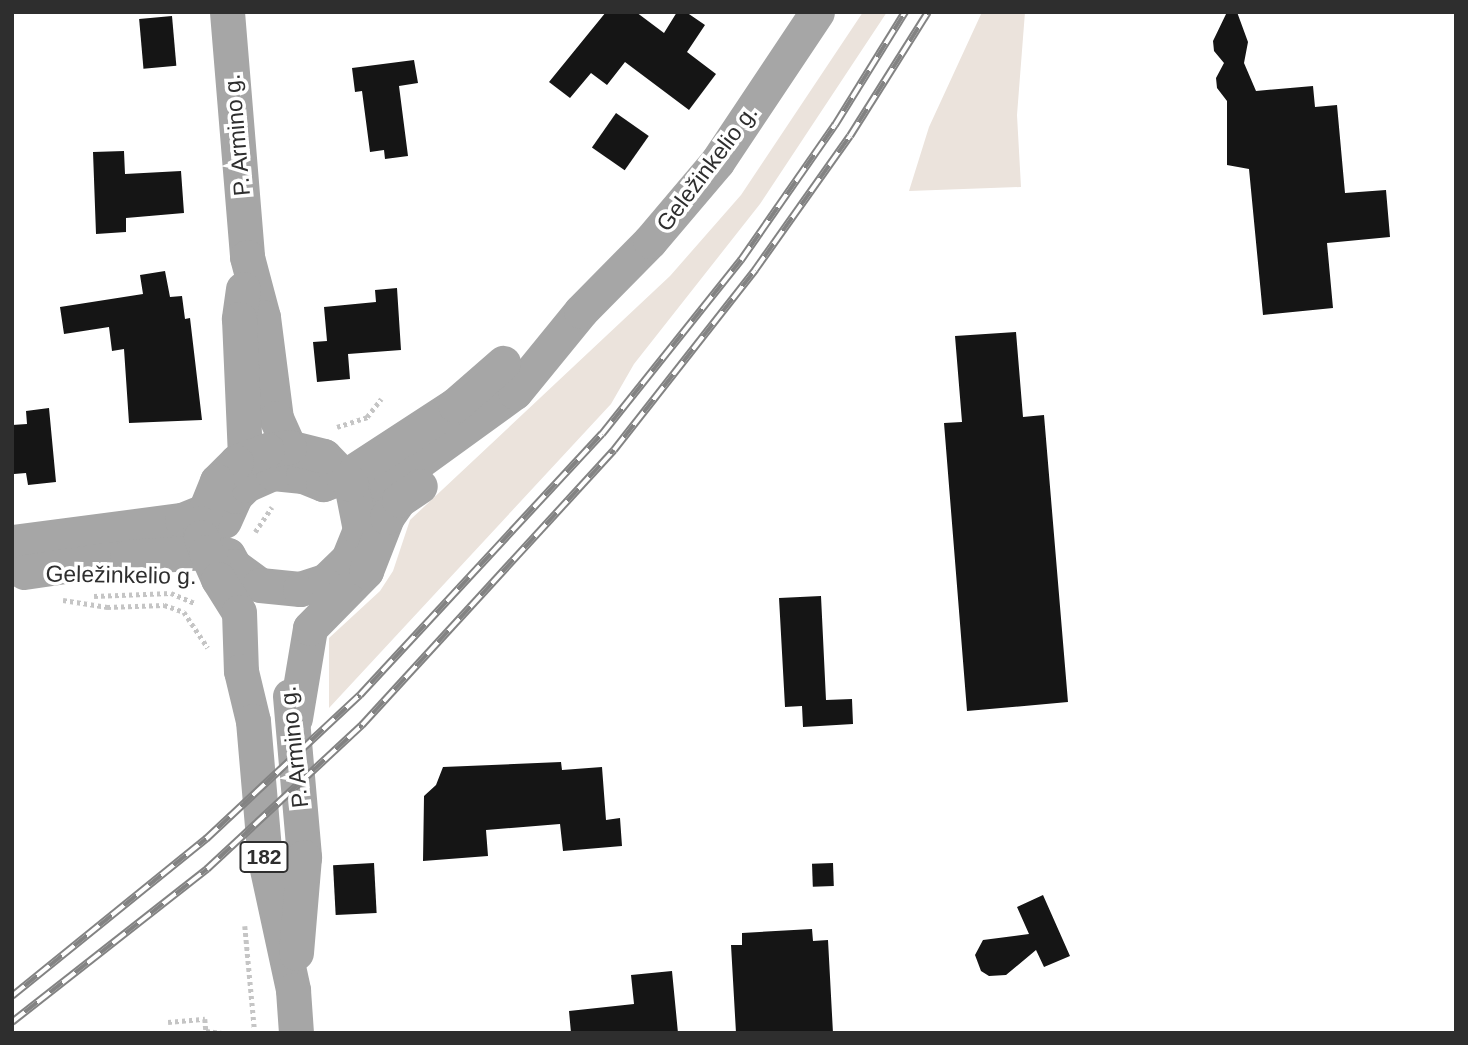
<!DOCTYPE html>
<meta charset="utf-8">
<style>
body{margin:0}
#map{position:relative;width:1468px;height:1045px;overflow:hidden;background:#fff;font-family:Arial,sans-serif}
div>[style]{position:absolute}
.green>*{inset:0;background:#ebe3dc}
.building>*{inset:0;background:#151515;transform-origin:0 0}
.path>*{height:4.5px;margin-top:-2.25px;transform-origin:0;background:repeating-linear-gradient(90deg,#c5c5c5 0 3.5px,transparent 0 7px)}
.primary>*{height:35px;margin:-17.5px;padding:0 17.5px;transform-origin:17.5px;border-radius:17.5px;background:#a6a6a6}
.rail>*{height:8px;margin-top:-4px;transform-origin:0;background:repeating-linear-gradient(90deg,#fff 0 16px,#838383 0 32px);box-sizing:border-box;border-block:2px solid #838383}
span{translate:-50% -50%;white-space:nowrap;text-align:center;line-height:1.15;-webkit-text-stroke:7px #fff;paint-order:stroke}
.shield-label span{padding:2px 5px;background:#fff;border:2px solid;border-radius:5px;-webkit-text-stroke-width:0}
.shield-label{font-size:21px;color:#2e2e2e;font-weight:700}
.street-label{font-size:23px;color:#2e2e2e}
.frame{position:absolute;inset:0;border:14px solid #2e2e2e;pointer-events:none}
</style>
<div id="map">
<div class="green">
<div style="clip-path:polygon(863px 12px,887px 12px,760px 204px,634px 364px,611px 404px,329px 708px,329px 638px,380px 591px,393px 571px,410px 520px,670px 276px,741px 195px)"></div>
<div style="clip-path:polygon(982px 12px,1025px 12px,1017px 115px,1021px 187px,909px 191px,929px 127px)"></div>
</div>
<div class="building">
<div style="clip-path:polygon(606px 12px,636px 12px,664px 33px,677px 12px,686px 12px,705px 25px,687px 52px,716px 74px,689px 110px,625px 62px,607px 85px,591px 73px,570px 98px,549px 82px)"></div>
<div style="clip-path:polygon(1227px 12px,1237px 12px,1248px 42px,1244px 63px,1256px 91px,1313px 86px,1315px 107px,1337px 105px,1345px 193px,1386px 190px,1390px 237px,1327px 243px,1333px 308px,1263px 315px,1249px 169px,1227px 165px,1227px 101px,1217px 88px,1216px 78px,1224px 63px,1214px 51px,1213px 41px)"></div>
<div style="left:172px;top:16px;width:50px;height:33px;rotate:85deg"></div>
<div style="clip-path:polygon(414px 60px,418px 83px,399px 86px,408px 156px,385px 159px,384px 150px,370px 152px,362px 91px,355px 92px,352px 68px)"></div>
<div style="left:616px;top:113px;width:40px;height:42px;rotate:35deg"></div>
<div style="clip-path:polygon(124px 151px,125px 174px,181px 171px,184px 213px,126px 218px,126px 232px,96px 234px,93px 152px)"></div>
<div style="clip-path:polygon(165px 271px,170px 297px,182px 296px,185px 319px,190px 318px,202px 420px,129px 423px,124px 349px,112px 351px,109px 327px,64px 334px,60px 307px,143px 294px,140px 275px)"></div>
<div style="clip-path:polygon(397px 288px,401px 350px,348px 354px,350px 379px,317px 382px,313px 342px,327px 341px,324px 307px,376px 302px,375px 290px)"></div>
<div style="clip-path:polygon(1016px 332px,1023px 417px,1044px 415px,1068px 702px,967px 711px,944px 423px,962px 422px,955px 336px)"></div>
<div style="clip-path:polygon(49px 408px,56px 482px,28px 485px,26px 473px,14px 474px,12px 425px,27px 424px,26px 411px)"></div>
<div style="clip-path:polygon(821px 596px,826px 700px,852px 699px,853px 724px,803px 727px,802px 706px,785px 707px,779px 598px)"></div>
<div style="clip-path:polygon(561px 762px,562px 770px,602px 767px,606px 820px,620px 818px,622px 846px,563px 851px,560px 824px,486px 830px,488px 856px,423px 861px,424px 796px,436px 785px,443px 767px)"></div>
<div style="left:374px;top:863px;width:50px;height:41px;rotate:87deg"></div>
<div style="left:833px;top:863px;width:23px;height:21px;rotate:88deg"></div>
<div style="clip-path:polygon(1043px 895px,1070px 956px,1044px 967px,1036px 950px,1006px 975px,989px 976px,981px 971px,975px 955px,983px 940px,1029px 934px,1017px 907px)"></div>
<div style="clip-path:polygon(812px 929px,813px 941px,828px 940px,833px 1033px,736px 1033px,731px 945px,742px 945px,742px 933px)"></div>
<div style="clip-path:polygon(672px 971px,678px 1033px,571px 1033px,569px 1011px,634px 1004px,631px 975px)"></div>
</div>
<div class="path">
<div style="left:337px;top:427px;width:32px;rotate:-18deg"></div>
<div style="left:367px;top:417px;width:23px;rotate:-52deg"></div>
<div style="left:255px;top:532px;width:30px;rotate:-56deg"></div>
<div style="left:94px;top:596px;width:77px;rotate:-2.2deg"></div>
<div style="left:171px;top:593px;width:26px;rotate:23deg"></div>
<div style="left:63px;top:600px;width:45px;rotate:9deg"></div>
<div style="left:107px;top:607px;width:57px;rotate:-2deg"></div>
<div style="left:164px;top:605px;width:21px;rotate:19deg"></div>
<div style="left:184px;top:612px;width:43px;rotate:56.3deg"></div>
<div style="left:245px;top:926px;width:107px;rotate:84.7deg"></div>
<div style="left:168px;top:1022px;width:37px;rotate:-5deg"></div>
<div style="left:205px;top:1019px;width:12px;rotate:85deg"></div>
<div style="left:206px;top:1031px;width:16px;rotate:7deg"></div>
</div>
<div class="primary">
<div style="left:227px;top:12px;width:246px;rotate:85.3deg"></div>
<div style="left:247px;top:257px;width:62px;rotate:75.1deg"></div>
<div style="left:263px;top:317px;width:102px;rotate:82.7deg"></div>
<div style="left:276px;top:418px;width:32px;rotate:66deg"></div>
<div style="left:243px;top:289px;width:30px;rotate:98deg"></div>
<div style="left:239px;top:319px;width:158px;rotate:87.5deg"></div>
<div style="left:360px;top:511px;width:35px;rotate:-45deg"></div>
<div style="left:385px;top:486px;width:160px;rotate:-35.9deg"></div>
<div style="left:515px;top:392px;width:104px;rotate:-50.8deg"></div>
<div style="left:581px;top:311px;width:98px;rotate:-45.4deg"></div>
<div style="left:650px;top:241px;width:104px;rotate:-49.7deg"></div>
<div style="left:717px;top:162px;width:180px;rotate:-56.3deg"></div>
<div style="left:224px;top:521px;width:27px;rotate:-66deg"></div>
<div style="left:235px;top:496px;width:16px;rotate:-45deg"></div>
<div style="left:246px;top:485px;width:30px;rotate:-24deg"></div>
<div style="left:273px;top:473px;width:30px;rotate:6deg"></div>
<div style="left:303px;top:476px;width:22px;rotate:22deg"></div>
<div style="left:323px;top:484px;width:24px;rotate:-19deg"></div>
<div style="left:346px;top:476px;width:130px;rotate:-33.1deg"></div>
<div style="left:455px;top:405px;width:64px;rotate:-41.2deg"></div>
<div style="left:12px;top:542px;width:171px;rotate:-7.4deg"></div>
<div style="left:182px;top:520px;width:22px;rotate:-22deg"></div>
<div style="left:24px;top:572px;width:104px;rotate:-8.3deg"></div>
<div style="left:127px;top:557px;width:79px;rotate:-3.6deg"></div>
<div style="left:206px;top:552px;width:22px;rotate:8deg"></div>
<div style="left:228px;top:555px;width:13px;rotate:61deg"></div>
<div style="left:234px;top:566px;width:32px;rotate:36deg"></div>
<div style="left:260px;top:585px;width:40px;rotate:5.7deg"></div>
<div style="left:300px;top:589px;width:26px;rotate:-18deg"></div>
<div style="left:325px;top:581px;width:32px;rotate:-44deg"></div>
<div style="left:348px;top:559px;width:31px;rotate:-68deg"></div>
<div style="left:360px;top:530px;width:47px;rotate:-101.1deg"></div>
<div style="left:351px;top:484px;width:39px;rotate:-134deg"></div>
<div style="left:324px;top:456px;width:36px;rotate:-166deg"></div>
<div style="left:289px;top:447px;width:22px;rotate:172deg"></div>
<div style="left:267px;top:450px;width:33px;rotate:159deg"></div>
<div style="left:236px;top:462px;width:27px;rotate:135deg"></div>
<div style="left:217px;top:481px;width:45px;rotate:112deg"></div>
<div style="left:200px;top:523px;width:14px;rotate:86deg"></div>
<div style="left:201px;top:537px;width:16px;rotate:72deg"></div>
<div style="left:206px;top:552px;width:30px;rotate:66deg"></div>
<div style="left:218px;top:579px;width:39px;rotate:58deg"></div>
<div style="left:239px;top:612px;width:59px;rotate:88.1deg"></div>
<div style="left:241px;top:671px;width:51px;rotate:76.5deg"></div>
<div style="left:253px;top:721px;width:140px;rotate:85.1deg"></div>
<div style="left:265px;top:860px;width:133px;rotate:77.8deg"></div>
<div style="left:293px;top:990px;width:43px;rotate:86deg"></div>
<div style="left:290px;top:696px;width:162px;rotate:85deg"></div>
<div style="left:304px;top:857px;width:96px;rotate:94.8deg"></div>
<div style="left:295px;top:718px;width:91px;rotate:-80.5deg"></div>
<div style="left:310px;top:628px;width:80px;rotate:-45.5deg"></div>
<div style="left:366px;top:571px;width:58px;rotate:-68.7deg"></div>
<div style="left:387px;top:517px;width:21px;rotate:-55deg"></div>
<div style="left:399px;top:500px;width:25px;rotate:-34deg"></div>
</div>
<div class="rail">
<div style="left:12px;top:996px;width:250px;rotate:-39deg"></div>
<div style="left:206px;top:839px;width:211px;rotate:-43.1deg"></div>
<div style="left:360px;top:695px;width:356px;rotate:-47.2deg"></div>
<div style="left:602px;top:434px;width:223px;rotate:-51.4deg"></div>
<div style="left:741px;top:260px;width:165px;rotate:-55.2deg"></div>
<div style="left:835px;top:125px;width:133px;rotate:-58.2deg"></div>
<div style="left:12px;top:1022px;width:248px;rotate:-38.1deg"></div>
<div style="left:207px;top:869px;width:212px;rotate:-42.9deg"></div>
<div style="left:362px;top:725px;width:373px;rotate:-47.5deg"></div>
<div style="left:614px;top:450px;width:229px;rotate:-51.9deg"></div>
<div style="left:755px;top:270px;width:164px;rotate:-54.7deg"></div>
<div style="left:850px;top:136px;width:146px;rotate:-57.8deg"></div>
</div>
<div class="shield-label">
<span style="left:264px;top:857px">182</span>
</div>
<div class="street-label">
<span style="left:237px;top:135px;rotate:-95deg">P. Armino g.</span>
<span style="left:707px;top:168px;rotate:-53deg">Geležinkelio g.</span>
<span style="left:121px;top:575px;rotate:1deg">Geležinkelio g.</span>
<span style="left:294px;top:747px;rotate:-96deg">P. Armino g.</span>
</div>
<div class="frame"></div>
</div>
